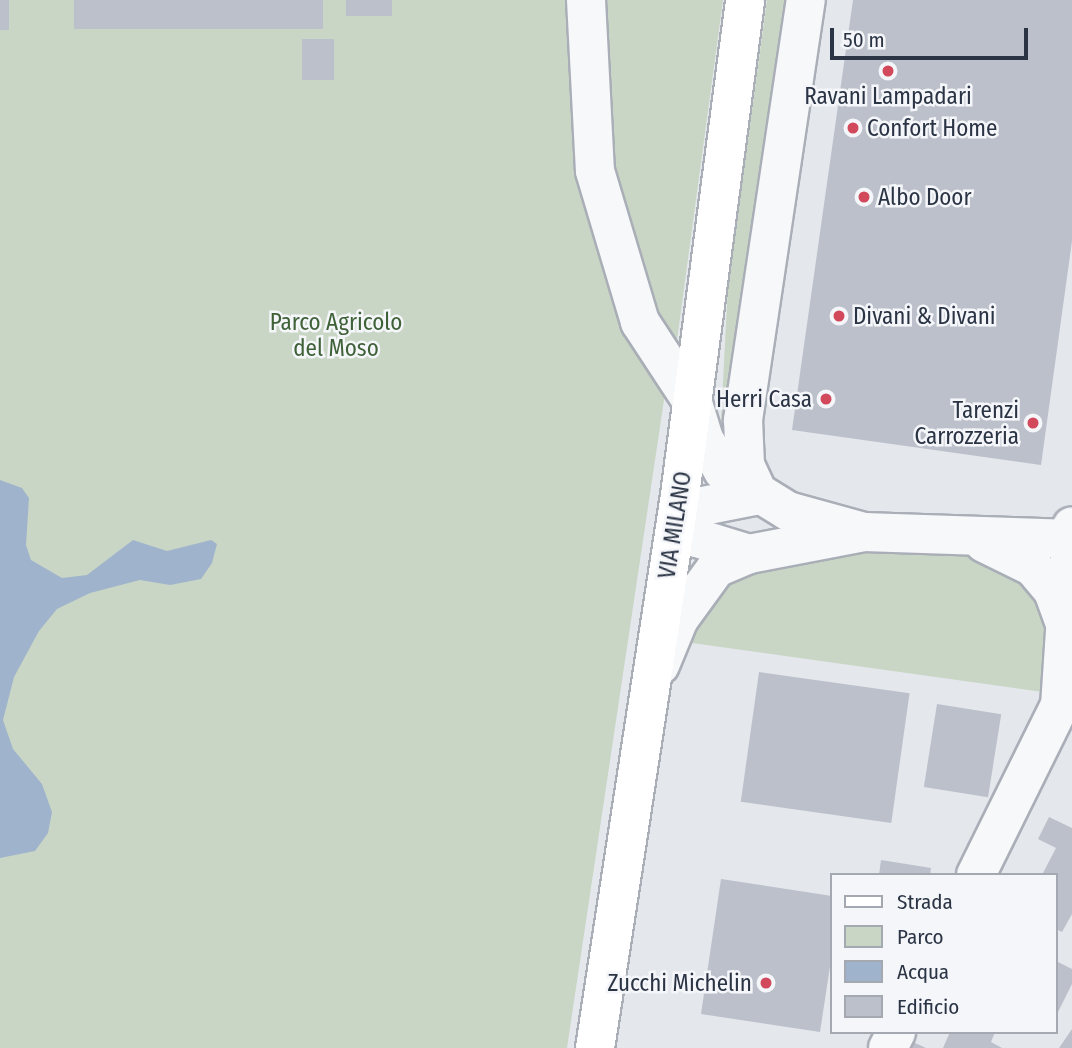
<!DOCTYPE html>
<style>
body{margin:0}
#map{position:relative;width:1072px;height:1048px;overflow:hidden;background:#e4e7ec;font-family:"Fira Sans Condensed",sans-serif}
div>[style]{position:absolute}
.green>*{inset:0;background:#c9d6c5}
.water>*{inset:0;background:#9fb4cc}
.building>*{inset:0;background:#bbc0ca;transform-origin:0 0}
.roads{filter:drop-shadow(2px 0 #a9aeb7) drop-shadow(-2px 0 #a9aeb7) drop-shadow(0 2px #a9aeb7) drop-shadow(0 -2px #a9aeb7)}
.minor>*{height:38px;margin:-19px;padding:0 19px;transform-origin:19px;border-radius:19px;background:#f7f8fa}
.major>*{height:38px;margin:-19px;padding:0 19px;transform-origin:19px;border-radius:19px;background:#fff}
.dots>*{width:19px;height:19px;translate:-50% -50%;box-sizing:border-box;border:4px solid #f4f6f9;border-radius:50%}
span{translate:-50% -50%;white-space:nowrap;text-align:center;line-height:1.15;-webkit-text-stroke:5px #f4f6f9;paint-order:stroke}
.poi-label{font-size:23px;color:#2b3445}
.left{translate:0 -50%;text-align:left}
.right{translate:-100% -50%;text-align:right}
.park-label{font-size:23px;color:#3f6138}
.street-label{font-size:23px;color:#2b3445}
.legend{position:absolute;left:830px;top:873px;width:228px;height:161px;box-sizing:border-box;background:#f4f6f9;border:2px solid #a4a8b1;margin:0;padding:9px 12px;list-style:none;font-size:21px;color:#2b3445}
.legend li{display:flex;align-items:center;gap:14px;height:35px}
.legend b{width:35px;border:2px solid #a4a8b1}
.scale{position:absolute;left:830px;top:28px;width:198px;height:32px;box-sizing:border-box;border:4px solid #2b3445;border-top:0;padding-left:9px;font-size:21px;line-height:24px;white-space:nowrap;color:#2b3445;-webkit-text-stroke:5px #f4f6f9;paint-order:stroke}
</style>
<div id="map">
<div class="green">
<div style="clip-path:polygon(0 0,723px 0,675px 355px,670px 360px,567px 1048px,0 1048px)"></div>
<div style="clip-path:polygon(767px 0,792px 0,734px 455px,720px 439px,728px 286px)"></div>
<div style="clip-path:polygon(947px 549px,991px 558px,1023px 576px,1055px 635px,1050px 693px,692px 643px,700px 613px,736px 575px,795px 557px)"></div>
</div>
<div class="water">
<div style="clip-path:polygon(0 480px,22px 488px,29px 498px,26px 545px,31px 560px,62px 578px,87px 575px,133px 540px,167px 551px,211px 540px,217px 544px,212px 563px,201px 579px,170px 585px,140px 580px,90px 593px,57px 609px,39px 631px,14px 677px,3px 720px,13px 749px,42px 784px,52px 812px,48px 833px,35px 851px,0 858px)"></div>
</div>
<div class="building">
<div style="left:0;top:0;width:9px;height:30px"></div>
<div style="left:74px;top:0;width:249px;height:29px"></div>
<div style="left:346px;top:0;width:46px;height:16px"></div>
<div style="clip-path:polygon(853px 0,1072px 0,1072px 241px,1041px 465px,792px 430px)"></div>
<div style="left:334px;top:39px;width:41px;height:32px;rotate:90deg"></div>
<div style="left:759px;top:672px;width:152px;height:131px;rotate:8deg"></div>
<div style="left:937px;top:704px;width:65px;height:84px;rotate:9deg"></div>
<div style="clip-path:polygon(1049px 817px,1072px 828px,1072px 914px,1062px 932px,1056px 929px,1056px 875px,1042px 875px,1056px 848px,1038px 839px)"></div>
<div style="clip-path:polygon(881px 860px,931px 868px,930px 875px,879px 875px)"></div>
<div style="clip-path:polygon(721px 879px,832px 896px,832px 953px,820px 1032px,701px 1014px)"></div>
<div style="clip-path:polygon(1056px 961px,1072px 969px,1072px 984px,1056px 1016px)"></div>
<div style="clip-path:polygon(1072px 1029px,1072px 1048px,1059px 1048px)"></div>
<div style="clip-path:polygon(950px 1032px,995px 1032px,991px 1042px,1002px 1048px,943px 1048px)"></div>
<div style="clip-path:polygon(913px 1042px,926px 1048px,909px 1048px)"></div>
</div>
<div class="roads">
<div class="minor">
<div style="left:586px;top:0;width:171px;rotate:87deg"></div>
<div style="left:595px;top:171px;width:158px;rotate:73.4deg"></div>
<div style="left:640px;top:322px;width:97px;rotate:56.8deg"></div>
<div style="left:693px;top:403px;width:38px;rotate:73deg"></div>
<div style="left:704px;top:439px;width:37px;rotate:59deg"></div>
<div style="left:723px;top:471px;width:76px;rotate:31.6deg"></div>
<div style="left:788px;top:511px;width:79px;rotate:15.4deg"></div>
<div style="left:759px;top:495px;width:33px;rotate:-115deg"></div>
<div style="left:745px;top:465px;width:45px;rotate:-92.5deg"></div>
<div style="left:743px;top:420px;width:425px;rotate:-81.5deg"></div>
<div style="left:984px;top:543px;width:55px;rotate:26.1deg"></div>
<div style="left:1033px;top:567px;width:31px;rotate:50deg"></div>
<div style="left:1053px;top:591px;width:32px;rotate:70deg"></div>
<div style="left:749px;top:554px;width:54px;rotate:-162.9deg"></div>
<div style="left:697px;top:538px;width:26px;rotate:-143deg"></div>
<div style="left:676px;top:522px;width:31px;rotate:-31deg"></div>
<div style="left:703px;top:506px;width:57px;rotate:-11.1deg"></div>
<div style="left:660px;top:665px;width:50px;rotate:-67.6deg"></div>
<div style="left:679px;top:619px;width:63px;rotate:-54deg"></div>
<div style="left:716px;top:568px;width:36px;rotate:-23deg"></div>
<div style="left:749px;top:554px;width:117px;rotate:-10.8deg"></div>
<div style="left:864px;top:532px;width:208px;rotate:1.9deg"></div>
<div style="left:1060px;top:706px;width:180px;rotate:-86.2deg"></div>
<div style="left:976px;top:875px;width:216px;rotate:-63.7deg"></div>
<div style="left:888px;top:1048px;width:18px;rotate:-63deg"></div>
</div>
<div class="major">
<div style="left:595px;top:1048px;width:559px;rotate:-81.26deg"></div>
<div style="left:680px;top:495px;width:499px;rotate:-82.5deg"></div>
</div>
</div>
<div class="dots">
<div style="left:888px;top:71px;background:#d1495b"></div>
<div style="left:853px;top:128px;background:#d1495b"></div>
<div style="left:864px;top:197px;background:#d1495b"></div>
<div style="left:839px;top:316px;background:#d1495b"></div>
<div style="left:826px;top:399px;background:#d1495b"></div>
<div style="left:1033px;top:423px;background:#d1495b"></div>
<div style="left:766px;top:983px;background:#d1495b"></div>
</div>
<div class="poi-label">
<span style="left:888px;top:96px">Ravani Lampadari</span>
<span class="left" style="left:867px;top:128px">Confort Home</span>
<span class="left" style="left:878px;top:197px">Albo Door</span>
<span class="left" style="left:853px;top:316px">Divani &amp; Divani</span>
<span class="right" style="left:812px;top:399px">Herri Casa</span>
<span class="right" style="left:1019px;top:423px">Tarenzi<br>Carrozzeria</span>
<span class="right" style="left:752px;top:983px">Zucchi Michelin</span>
</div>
<div class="park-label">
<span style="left:336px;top:335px">Parco Agricolo<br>del Moso</span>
</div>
<div class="street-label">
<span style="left:675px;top:525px;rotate:-81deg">VIA MILANO</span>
</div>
<ul class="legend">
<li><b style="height:9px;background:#fff"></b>Strada</li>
<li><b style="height:19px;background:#c9d6c5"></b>Parco</li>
<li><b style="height:19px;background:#9fb4cc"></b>Acqua</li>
<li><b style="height:19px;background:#bbc0ca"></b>Edificio</li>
</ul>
<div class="scale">50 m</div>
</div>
